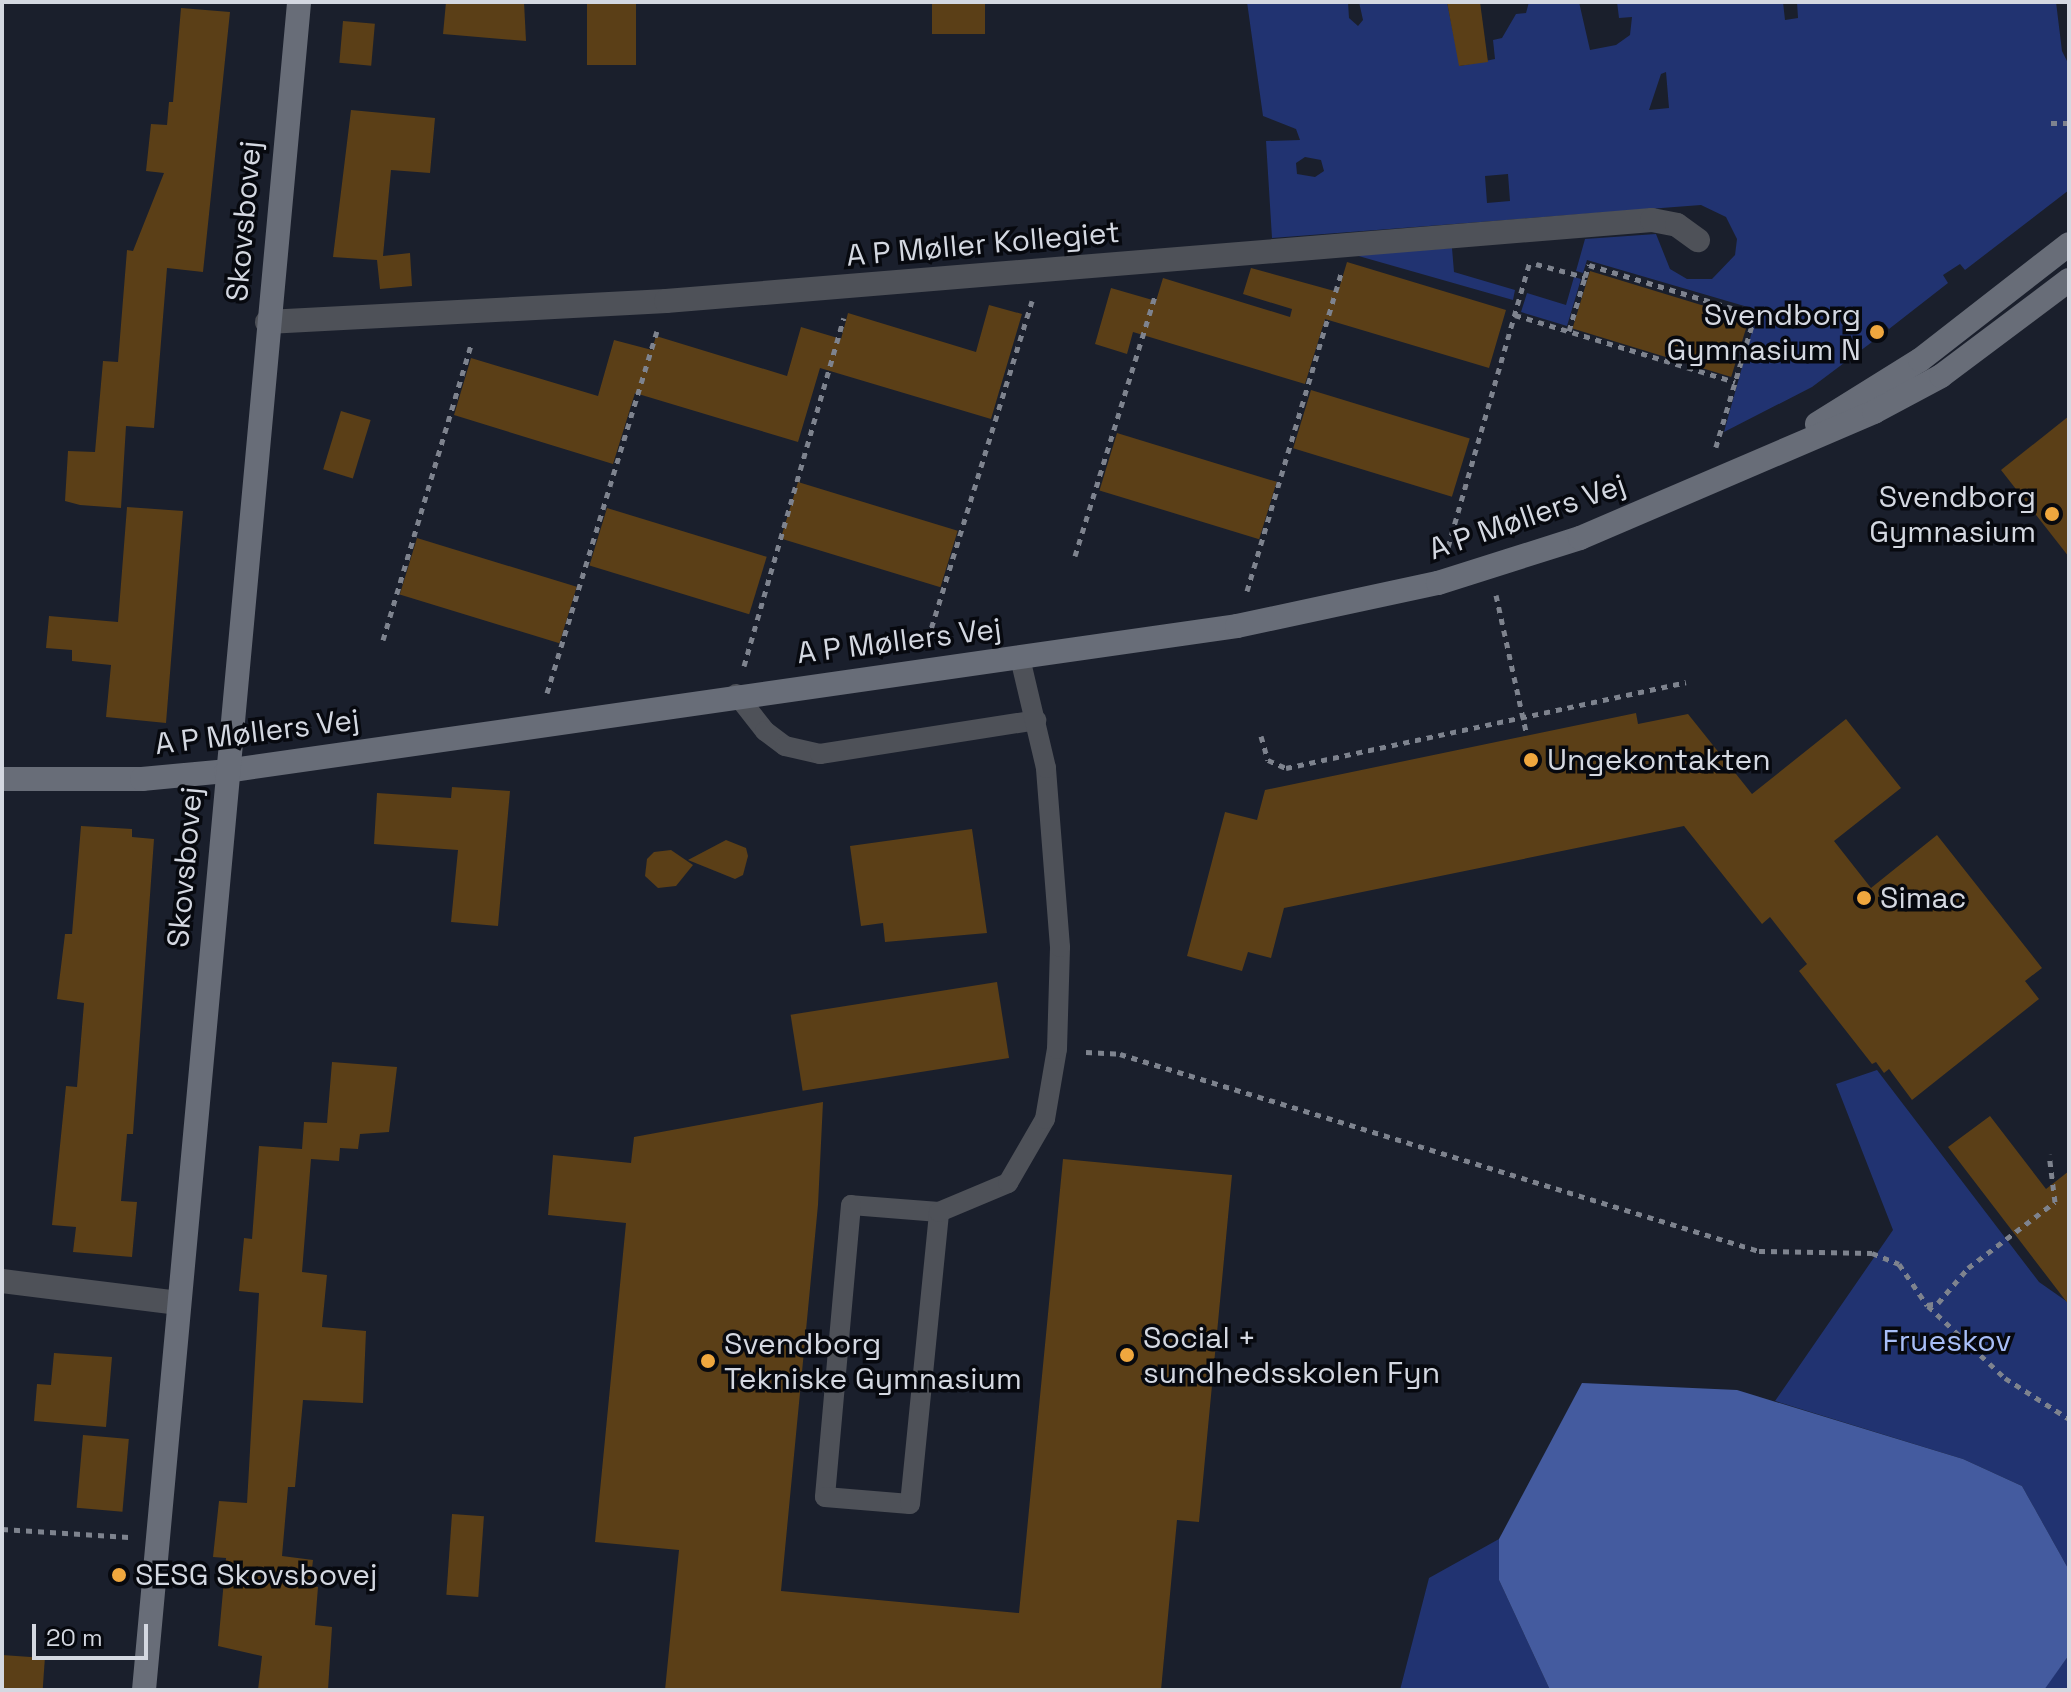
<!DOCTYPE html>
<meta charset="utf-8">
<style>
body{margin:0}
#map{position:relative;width:2071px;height:1692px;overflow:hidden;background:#1a1f2c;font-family:"Space Grotesk",sans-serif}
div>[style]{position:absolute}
.green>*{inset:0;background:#213371}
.water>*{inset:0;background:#445b9f}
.building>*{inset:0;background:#5b3f17;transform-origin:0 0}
.path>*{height:5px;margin-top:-2.5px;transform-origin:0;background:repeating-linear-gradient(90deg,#7e838e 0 6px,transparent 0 12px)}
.lane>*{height:20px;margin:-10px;padding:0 10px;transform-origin:10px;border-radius:10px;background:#4e5158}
.street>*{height:24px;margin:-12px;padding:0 12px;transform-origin:12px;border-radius:12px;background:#4e5158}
.secondary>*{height:24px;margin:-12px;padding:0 12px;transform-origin:12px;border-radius:12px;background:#686d78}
.dots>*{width:22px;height:22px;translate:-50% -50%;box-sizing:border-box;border:4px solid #07090f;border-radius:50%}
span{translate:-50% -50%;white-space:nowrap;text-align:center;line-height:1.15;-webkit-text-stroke:7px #07090f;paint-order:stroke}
.street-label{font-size:30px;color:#d4d8e1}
.poi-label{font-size:30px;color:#d4d8e1}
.right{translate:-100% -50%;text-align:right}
.left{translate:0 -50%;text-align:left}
.park-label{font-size:30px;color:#a8bef7}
.frame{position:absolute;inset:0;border:4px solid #d4d8e1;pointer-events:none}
.scale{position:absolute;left:32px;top:1624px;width:116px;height:36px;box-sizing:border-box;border:4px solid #d4d8e1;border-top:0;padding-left:10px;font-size:24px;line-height:28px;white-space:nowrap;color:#d4d8e1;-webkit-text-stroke:6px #07090f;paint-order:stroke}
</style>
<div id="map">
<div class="green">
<div style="clip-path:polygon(evenodd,1247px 2px,1348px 2px,1349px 18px,1358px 26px,1363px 20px,1359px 2px,1447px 2px,1460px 66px,1495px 59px,1493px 40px,1502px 38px,1516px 14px,1526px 13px,1529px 2px,1579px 2px,1590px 50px,1616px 45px,1630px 35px,1632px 17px,1619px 18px,1617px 2px,1783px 2px,1785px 20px,1798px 18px,1797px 2px,2056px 2px,2062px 51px,2069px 65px,2069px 190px,1965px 270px,1960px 264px,1943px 275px,1948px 283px,1889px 329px,1883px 322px,1867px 335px,1872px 342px,1812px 387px,1724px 432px,1758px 310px,1587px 260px,1583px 273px,1576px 271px,1585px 239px,1656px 234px,1670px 269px,1687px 279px,1712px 279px,1735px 255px,1737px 239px,1726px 217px,1701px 205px,1272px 238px,1266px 141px,1300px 140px,1296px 129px,1263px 116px,1247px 2px,1666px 72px,1669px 108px,1649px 110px,1661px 74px,1666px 72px,1247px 2px,1305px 157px,1321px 160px,1324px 171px,1315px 177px,1297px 174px,1296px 163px,1305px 157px,1247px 2px,1508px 174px,1510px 201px,1487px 203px,1485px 176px,1508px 174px)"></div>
<div style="clip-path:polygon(1452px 248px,1454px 272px,1515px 290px,1513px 300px,1355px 255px)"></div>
<div style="clip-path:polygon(1574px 277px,1581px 279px,1567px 326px,1521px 312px,1527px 293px,1566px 305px)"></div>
<div style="clip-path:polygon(1877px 1070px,2039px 1282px,2069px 1303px,2069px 1570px,2022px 1486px,1963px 1459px,1775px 1401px,1893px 1230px,1836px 1084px)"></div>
<div style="clip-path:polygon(1499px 1539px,1499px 1580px,1550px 1690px,1400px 1690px,1429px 1578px)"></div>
<div style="clip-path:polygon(2069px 1655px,2069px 1690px,2044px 1690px,2046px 1686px)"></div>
</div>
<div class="water">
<div style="clip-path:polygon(1582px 1383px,1737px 1390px,1963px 1459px,2022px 1486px,2069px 1570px,2069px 1655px,2044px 1690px,1550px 1690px,1499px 1580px,1499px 1539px)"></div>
</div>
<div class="building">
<div style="clip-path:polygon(446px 2px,524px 2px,526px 41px,443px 34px)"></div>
<div style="left:587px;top:2px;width:49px;height:63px"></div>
<div style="left:932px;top:2px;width:53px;height:32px"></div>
<div style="clip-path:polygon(1447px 2px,1480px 2px,1488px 62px,1459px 66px)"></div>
<div style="clip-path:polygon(181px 8px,230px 12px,203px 272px,167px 268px,154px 428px,126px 426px,121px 508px,80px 505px,65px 501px,68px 451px,95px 452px,103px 361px,118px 362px,127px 250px,133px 251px,164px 173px,146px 171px,151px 124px,167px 125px,169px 102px,173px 102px)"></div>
<div style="left:343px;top:21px;width:32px;height:42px;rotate:5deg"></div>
<div style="clip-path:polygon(351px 110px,435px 118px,430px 173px,391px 170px,383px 256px,410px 253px,412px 286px,380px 289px,377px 260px,333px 257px)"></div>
<div style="clip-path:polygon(1347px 262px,1506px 310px,1489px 368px,1325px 319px,1305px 384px,1133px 332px,1127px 354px,1095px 344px,1111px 288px,1156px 301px,1163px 278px,1290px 317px,1292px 309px,1243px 294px,1251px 268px,1338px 292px)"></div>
<div style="left:1590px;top:271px;width:166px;height:60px;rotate:17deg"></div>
<div style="clip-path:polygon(989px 305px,1022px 314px,991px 419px,820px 368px,798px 442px,635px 393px,613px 464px,454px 415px,471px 358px,598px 396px,614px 340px,652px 350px,656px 336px,787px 376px,801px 327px,841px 339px,848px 313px,976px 352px)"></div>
<div style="left:1311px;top:390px;width:166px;height:61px;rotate:17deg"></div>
<div style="left:341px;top:411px;width:31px;height:61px;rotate:17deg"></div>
<div style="clip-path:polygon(2069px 416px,2069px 557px,2001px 470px)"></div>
<div style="left:1117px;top:433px;width:167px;height:60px;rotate:17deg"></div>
<div style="left:798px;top:482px;width:167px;height:59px;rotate:17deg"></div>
<div style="clip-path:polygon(127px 507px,183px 511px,166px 723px,106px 717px,111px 665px,72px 661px,72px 650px,46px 648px,49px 616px,118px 622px)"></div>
<div style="left:607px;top:508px;width:167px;height:60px;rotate:17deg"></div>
<div style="left:417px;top:538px;width:167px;height:59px;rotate:17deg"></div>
<div style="clip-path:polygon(1636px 713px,1638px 724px,1688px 714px,1752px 794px,1846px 719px,1901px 788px,1834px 841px,1871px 888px,1937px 835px,2042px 968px,2025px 981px,2039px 999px,1912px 1100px,1889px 1069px,1884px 1073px,1876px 1062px,1872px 1064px,1799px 971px,1807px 964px,1770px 917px,1762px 924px,1684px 826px,1284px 908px,1271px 958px,1248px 952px,1242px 971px,1187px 956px,1225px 812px,1257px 820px,1265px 790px)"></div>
<div style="clip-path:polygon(452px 787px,510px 791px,498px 926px,451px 922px,458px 850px,374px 844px,377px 793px,451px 798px)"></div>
<div style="clip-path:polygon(81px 826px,132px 829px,132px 837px,154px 839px,133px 1134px,127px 1134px,121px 1201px,137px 1202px,132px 1257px,73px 1252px,76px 1227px,52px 1225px,66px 1086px,77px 1087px,84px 1003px,57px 999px,65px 934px,72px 934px)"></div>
<div style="clip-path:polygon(972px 829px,987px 933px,885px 942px,883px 923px,861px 926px,850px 846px)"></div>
<div style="clip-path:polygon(726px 840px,746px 848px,748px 856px,743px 875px,735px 879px,688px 860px)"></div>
<div style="clip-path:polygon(671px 850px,693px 865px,676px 886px,658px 888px,645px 876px,647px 859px,654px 852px)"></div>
<div style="left:997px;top:982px;width:77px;height:209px;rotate:81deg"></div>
<div style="clip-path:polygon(332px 1062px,397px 1067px,389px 1132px,360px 1134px,358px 1149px,340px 1148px,339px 1161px,311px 1159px,302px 1272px,327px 1275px,322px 1327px,366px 1331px,363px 1403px,303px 1400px,295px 1487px,288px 1487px,282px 1556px,313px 1560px,310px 1586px,318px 1587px,315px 1625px,332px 1627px,328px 1690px,258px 1690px,262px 1656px,218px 1646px,226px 1558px,213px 1557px,219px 1501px,247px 1503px,259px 1293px,239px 1291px,244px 1238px,252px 1239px,259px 1146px,302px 1149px,304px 1122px,327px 1123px)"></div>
<div style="clip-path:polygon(823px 1102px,818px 1205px,781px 1591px,1019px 1613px,1063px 1159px,1232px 1175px,1199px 1522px,1177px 1520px,1161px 1690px,665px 1690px,679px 1550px,595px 1542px,626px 1223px,548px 1215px,553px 1155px,631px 1163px,634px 1137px)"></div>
<div style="clip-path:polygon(1990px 1116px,2046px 1189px,2069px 1171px,2069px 1305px,1948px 1147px)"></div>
<div style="clip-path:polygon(54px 1353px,112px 1357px,106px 1427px,34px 1421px,37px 1384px,51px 1385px)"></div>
<div style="left:83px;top:1435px;width:46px;height:73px;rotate:5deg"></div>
<div style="left:452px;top:1514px;width:32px;height:81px;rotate:4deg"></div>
<div style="left:2px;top:1655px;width:43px;height:35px;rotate:4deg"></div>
</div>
<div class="path">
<div style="left:2051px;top:123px;width:18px"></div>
<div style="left:1536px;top:264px;width:51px;rotate:14.9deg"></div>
<div style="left:1585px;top:277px;width:13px;rotate:-72deg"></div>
<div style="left:1589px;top:265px;width:173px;rotate:16.8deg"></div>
<div style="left:1755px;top:315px;width:138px;rotate:106.5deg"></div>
<div style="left:1515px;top:315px;width:230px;rotate:16.9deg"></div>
<div style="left:1569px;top:331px;width:56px;rotate:-73.5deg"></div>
<div style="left:1448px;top:547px;width:298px;rotate:-74deg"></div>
<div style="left:1075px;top:556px;width:275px;rotate:-72.9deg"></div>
<div style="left:1247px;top:591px;width:331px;rotate:-73.5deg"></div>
<div style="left:1496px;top:595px;width:139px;rotate:77.6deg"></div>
<div style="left:928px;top:639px;width:354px;rotate:-72.9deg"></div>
<div style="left:383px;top:640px;width:311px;rotate:-73.4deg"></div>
<div style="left:744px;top:666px;width:362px;rotate:-74deg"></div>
<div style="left:547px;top:693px;width:378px;rotate:-73.1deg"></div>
<div style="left:1261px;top:736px;width:25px;rotate:74deg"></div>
<div style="left:1268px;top:760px;width:20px;rotate:24deg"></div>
<div style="left:1286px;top:768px;width:409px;rotate:-12.1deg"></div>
<div style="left:1086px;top:1052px;width:34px;rotate:3deg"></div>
<div style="left:1120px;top:1054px;width:669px;rotate:17.13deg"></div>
<div style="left:1759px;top:1251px;width:113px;rotate:1deg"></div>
<div style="left:1872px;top:1253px;width:29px;rotate:22deg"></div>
<div style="left:1899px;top:1264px;width:50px;rotate:55.7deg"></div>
<div style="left:1927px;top:1305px;width:11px;rotate:-10deg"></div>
<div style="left:1938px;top:1303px;width:46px;rotate:-49.4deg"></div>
<div style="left:1968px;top:1268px;width:109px;rotate:-37.2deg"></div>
<div style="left:2055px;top:1202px;width:48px;rotate:-97.1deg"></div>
<div style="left:1928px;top:1306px;width:105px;rotate:43.1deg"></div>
<div style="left:2005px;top:1378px;width:76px;rotate:32.6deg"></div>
<div style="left:2px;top:1529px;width:127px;rotate:3.6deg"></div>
</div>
<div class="lane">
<div style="left:736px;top:694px;width:47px;rotate:51.9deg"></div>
<div style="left:765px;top:731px;width:25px;rotate:37deg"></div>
<div style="left:785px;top:746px;width:36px;rotate:13deg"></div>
<div style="left:820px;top:754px;width:219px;rotate:-8.9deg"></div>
<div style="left:939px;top:1212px;width:88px;rotate:-175.5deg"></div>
<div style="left:851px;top:1205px;width:293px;rotate:95.1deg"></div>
<div style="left:825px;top:1497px;width:85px;rotate:4.7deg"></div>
<div style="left:910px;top:1504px;width:293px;rotate:-84.3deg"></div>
<div style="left:939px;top:1212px;width:75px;rotate:-22.8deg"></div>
<div style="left:1008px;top:1183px;width:74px;rotate:-60deg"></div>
<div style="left:1045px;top:1119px;width:71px;rotate:-80.3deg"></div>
<div style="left:1057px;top:1049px;width:102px;rotate:-88.3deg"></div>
<div style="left:1060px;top:947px;width:180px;rotate:-94.5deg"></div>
<div style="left:1046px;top:768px;width:113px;rotate:-103.3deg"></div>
</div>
<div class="street">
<div style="left:267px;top:322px;width:400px;rotate:-3deg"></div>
<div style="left:666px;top:301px;width:989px;rotate:-4.7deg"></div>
<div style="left:1652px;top:220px;width:25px;rotate:11deg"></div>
<div style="left:1677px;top:225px;width:26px;rotate:36deg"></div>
<div style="left:2px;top:1281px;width:178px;rotate:7.1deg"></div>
</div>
<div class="secondary">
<div style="left:1817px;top:424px;width:121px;rotate:-31.9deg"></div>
<div style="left:1920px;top:360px;width:189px;rotate:-37.9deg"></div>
<div style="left:2px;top:779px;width:140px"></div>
<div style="left:142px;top:779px;width:84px;rotate:-5.4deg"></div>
<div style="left:226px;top:771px;width:1021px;rotate:-8.16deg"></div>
<div style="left:1237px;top:626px;width:206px;rotate:-12.1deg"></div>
<div style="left:1438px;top:583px;width:149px;rotate:-17.6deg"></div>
<div style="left:1580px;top:538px;width:320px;rotate:-23.2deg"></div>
<div style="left:1874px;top:412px;width:76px;rotate:-28.2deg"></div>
<div style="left:1941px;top:376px;width:160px;rotate:-36.9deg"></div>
<div style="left:144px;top:1690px;width:1695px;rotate:-84.75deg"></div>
</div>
<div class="dots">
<div style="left:1877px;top:332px;background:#efa73e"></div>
<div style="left:2052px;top:514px;background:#efa73e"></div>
<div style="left:1531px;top:760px;background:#efa73e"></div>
<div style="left:1864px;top:898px;background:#efa73e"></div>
<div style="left:1127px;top:1355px;background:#efa73e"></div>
<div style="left:708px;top:1361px;background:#efa73e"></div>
<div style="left:119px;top:1575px;background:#efa73e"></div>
</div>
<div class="street-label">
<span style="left:244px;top:221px;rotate:-85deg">Skovsbovej</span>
<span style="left:983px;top:244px;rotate:-5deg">A P Møller Kollegiet</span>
<span style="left:1527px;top:517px;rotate:-19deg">A P Møllers Vej</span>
<span style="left:899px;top:641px;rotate:-7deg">A P Møllers Vej</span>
<span style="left:257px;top:732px;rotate:-7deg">A P Møllers Vej</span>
<span style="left:185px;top:867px;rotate:-85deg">Skovsbovej</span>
</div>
<div class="poi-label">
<span class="right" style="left:1861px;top:332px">Svendborg<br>Gymnasium N</span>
<span class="right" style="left:2036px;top:514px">Svendborg<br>Gymnasium</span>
<span class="left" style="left:1547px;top:760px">Ungekontakten</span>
<span class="left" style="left:1880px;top:898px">Simac</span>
<span class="left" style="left:1143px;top:1355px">Social +<br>sundhedsskolen Fyn</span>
<span class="left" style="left:724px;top:1361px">Svendborg<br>Tekniske Gymnasium</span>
<span class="left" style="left:135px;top:1575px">SESG Skovsbovej</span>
</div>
<div class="park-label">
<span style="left:1947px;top:1341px">Frueskov</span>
</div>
<div class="frame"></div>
<div class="scale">20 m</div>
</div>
